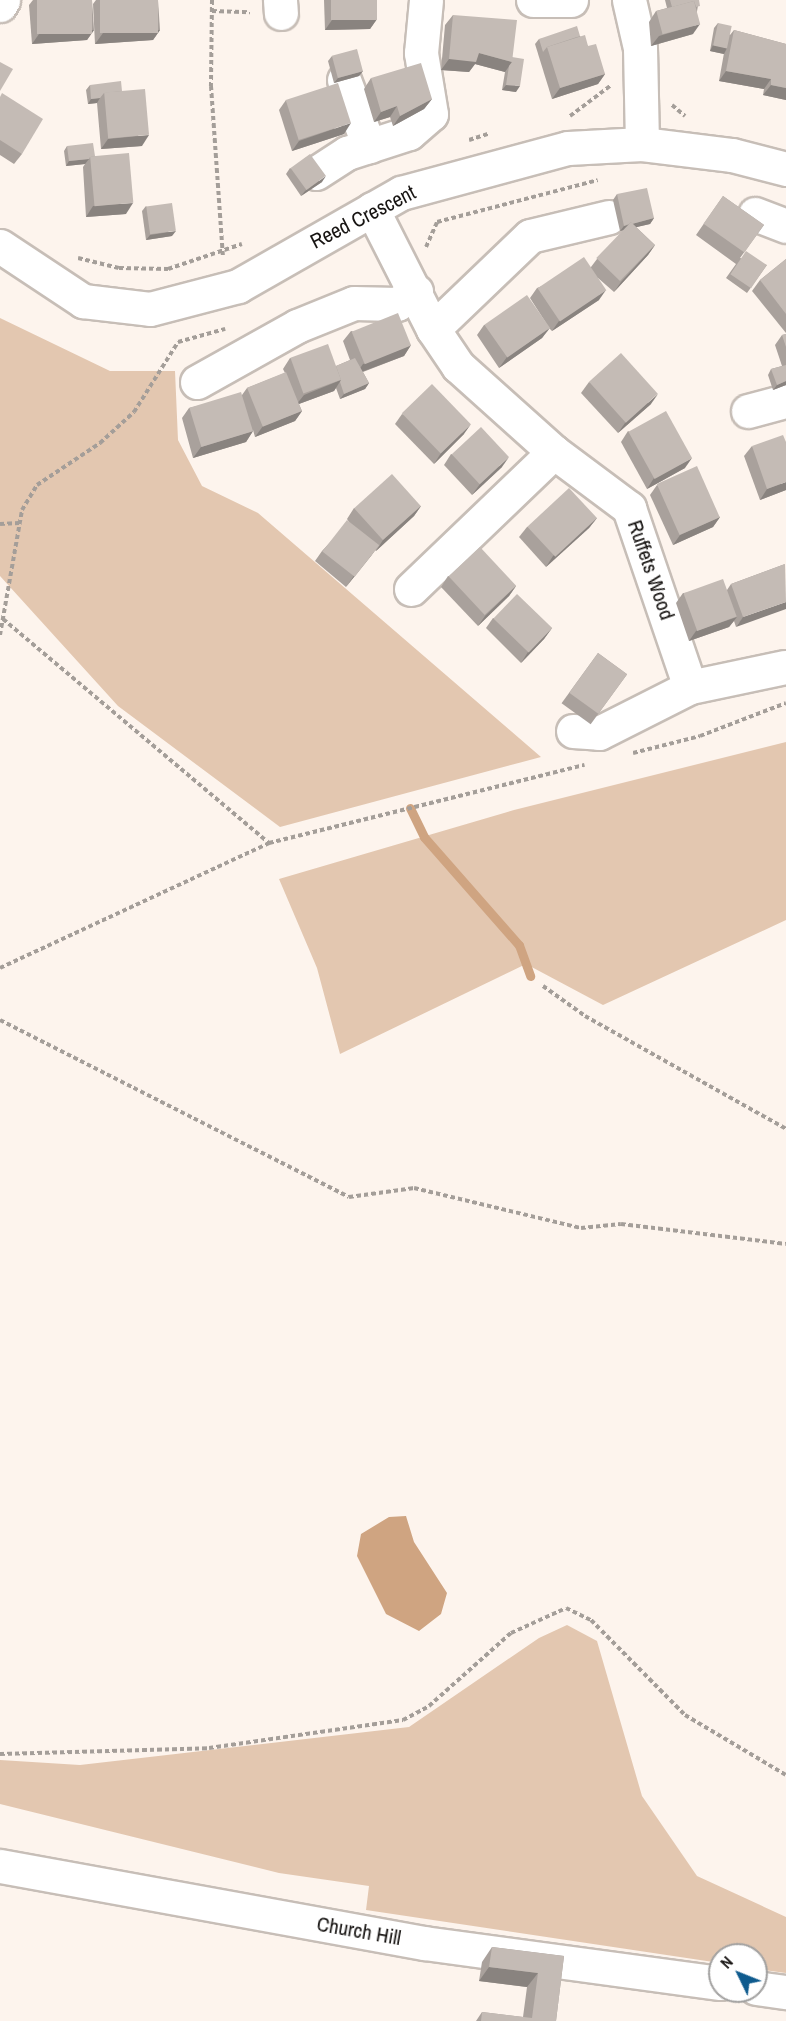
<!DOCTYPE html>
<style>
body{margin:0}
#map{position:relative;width:786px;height:2021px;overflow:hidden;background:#fdf4ed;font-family:"Archivo Narrow",sans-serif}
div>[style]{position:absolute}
.green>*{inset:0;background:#e3c7b0}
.water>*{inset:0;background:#cfa481}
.stream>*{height:9px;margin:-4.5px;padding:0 4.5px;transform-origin:4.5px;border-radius:4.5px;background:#cfa481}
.path>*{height:4px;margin-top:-2px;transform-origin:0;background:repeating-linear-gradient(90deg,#a49e99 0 4.5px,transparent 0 7.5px)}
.roads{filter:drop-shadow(2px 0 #c7beb7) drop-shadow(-2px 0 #c7beb7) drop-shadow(0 2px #c7beb7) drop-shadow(0 -2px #c7beb7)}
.minor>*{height:33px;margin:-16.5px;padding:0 16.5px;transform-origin:16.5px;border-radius:16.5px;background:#fff}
.wall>*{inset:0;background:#a9a19c;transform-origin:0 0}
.shaded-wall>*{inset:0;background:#89837f}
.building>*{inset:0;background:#c4bbb5;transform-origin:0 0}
span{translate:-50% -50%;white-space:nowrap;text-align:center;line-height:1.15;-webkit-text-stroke:6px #fff;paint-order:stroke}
.street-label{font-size:21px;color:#171412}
.north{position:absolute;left:708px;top:1943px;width:60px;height:60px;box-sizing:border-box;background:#fff;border:2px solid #a2a1a0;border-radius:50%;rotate:313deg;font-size:16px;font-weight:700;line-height:24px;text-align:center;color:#171412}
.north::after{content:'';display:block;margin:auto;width:21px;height:27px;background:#0f5b8e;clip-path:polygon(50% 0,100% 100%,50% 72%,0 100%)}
</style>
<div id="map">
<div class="green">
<div style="clip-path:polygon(0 318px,110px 371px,175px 371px,178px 440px,202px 486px,258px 513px,541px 757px,280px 827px,118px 706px,0 576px)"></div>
<div style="clip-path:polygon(786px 742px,786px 920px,603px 1005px,526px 964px,340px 1054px,317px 968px,279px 879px,514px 810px)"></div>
<div style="clip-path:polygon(567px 1625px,597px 1641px,642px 1796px,697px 1876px,786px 1917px,786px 1973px,756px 1969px,756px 1955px,720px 1955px,720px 1963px,366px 1910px,369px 1886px,279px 1873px,0 1804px,0 1760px,80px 1765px,409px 1727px,539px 1638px)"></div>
</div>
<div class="water">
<div style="clip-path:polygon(406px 1516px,414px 1542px,447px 1593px,441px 1614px,419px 1631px,386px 1614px,357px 1556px,361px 1534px,389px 1517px)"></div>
</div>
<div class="stream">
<div style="left:410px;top:808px;width:32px;rotate:64deg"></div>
<div style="left:424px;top:837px;width:144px;rotate:48.7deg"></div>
<div style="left:519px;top:945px;width:33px;rotate:70deg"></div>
</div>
<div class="path">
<div style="left:212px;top:0;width:86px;rotate:90.7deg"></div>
<div style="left:211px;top:86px;width:170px;rotate:86deg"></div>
<div style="left:212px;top:11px;width:38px;rotate:2deg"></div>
<div style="left:672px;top:105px;width:17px;rotate:40deg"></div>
<div style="left:570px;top:116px;width:50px;rotate:-36.9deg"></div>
<div style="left:469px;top:140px;width:20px;rotate:-18deg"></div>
<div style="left:426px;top:247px;width:27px;rotate:-66deg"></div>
<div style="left:437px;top:222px;width:166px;rotate:-14.6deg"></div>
<div style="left:78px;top:258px;width:42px;rotate:13.7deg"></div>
<div style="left:119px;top:268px;width:49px;rotate:1.2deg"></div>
<div style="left:168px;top:269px;width:78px;rotate:-18.7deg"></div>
<div style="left:0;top:524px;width:19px;rotate:-3deg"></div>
<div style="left:3px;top:619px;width:348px;rotate:40.1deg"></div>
<div style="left:269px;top:843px;width:325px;rotate:-13.9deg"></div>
<div style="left:0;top:635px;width:127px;rotate:-80deg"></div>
<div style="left:22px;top:510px;width:29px;rotate:-59deg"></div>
<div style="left:37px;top:485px;width:76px;rotate:-33.7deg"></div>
<div style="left:100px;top:443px;width:46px;rotate:-42.4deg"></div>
<div style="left:134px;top:412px;width:83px;rotate:-57.8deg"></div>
<div style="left:178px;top:342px;width:49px;rotate:-15.5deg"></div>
<div style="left:633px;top:753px;width:69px;rotate:-14.2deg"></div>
<div style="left:700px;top:736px;width:92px;rotate:-21deg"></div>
<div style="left:0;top:968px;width:297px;rotate:-24.9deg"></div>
<div style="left:543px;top:986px;width:52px;rotate:35.5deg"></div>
<div style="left:585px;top:1016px;width:231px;rotate:29.3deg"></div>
<div style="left:0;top:1020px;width:391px;rotate:26.9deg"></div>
<div style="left:349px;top:1197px;width:66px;rotate:-7.9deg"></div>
<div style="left:414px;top:1188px;width:172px;rotate:13.5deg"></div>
<div style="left:581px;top:1228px;width:40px;rotate:-5.7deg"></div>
<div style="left:621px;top:1224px;width:166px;rotate:6.9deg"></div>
<div style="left:0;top:1754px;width:209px;rotate:-1.6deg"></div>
<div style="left:209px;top:1748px;width:196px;rotate:-8.2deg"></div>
<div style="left:403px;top:1720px;width:30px;rotate:-28deg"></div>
<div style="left:429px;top:1706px;width:110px;rotate:-41.7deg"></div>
<div style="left:511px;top:1633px;width:60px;rotate:-24.4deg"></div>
<div style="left:566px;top:1608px;width:28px;rotate:26deg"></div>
<div style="left:591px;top:1620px;width:134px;rotate:45.3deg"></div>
<div style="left:685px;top:1715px;width:117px;rotate:30.7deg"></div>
</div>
<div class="roads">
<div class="minor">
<div style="left:280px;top:0;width:13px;rotate:86deg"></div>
<div style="left:533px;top:0;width:38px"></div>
<div style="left:629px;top:0;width:49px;rotate:77.1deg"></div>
<div style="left:640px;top:48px;width:96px;rotate:88.8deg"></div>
<div style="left:0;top:5px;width:6px;rotate:-59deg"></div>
<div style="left:344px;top:80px;width:71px;rotate:69.3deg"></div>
<div style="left:316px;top:173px;width:37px;rotate:-33deg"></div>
<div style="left:347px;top:153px;width:65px;rotate:-17.9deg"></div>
<div style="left:409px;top:133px;width:29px;rotate:-41deg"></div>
<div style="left:431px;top:114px;width:62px;rotate:-99.3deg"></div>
<div style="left:421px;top:53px;width:53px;rotate:-84.6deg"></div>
<div style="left:372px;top:209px;width:135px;rotate:63.1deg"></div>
<div style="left:433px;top:329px;width:45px;rotate:56deg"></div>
<div style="left:458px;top:366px;width:129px;rotate:41.9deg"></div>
<div style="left:554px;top:452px;width:94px;rotate:36.7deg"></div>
<div style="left:629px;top:508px;width:189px;rotate:71.2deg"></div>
<div style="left:755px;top:214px;width:33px;rotate:21deg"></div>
<div style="left:0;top:246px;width:100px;rotate:33.5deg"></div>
<div style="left:83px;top:301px;width:67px;rotate:6.8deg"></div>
<div style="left:150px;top:309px;width:91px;rotate:-14.6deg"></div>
<div style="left:238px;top:286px;width:188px;rotate:-29.7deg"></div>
<div style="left:401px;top:193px;width:173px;rotate:-15.1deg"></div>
<div style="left:568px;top:148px;width:74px;rotate:-3.1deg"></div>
<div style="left:642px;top:144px;width:91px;rotate:7deg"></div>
<div style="left:732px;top:155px;width:56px;rotate:14.5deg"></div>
<div style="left:433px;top:329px;width:134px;rotate:-43.8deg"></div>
<div style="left:530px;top:236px;width:81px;rotate:-13.5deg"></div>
<div style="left:197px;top:382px;width:115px;rotate:-29.2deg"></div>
<div style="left:297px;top:326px;width:61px;rotate:-22deg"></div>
<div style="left:354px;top:303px;width:43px;rotate:1.3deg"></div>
<div style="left:397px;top:304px;width:23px;rotate:-34deg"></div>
<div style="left:748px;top:411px;width:39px;rotate:-15deg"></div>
<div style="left:411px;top:589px;width:198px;rotate:-43.8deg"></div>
<div style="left:573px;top:731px;width:26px;rotate:4deg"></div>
<div style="left:599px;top:733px;width:102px;rotate:-26.8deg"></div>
<div style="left:690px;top:687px;width:97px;rotate:-11.9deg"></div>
<div style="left:0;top:1866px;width:431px;rotate:10.3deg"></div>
<div style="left:424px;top:1943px;width:299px;rotate:7.7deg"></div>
<div style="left:756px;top:1988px;width:30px;rotate:8deg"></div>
</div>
</div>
<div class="wall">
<div style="clip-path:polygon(33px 0,92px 0,94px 30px,87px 40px,32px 44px,29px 5px)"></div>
<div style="clip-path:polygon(96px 0,158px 0,160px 30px,153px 40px,95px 44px,93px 4px)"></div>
<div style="clip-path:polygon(324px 0,377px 0,377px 19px,370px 29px,325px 30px)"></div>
<div style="clip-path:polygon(665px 0,699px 0,693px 34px,651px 46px,649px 22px,656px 11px,667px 8px)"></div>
<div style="clip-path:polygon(453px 15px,512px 57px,516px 92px,502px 90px,505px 72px,475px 64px,469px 72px,441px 70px,445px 25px)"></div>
<div style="clip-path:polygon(718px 23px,730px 35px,734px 30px,786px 44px,786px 100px,763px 95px,764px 89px,719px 81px,724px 53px,724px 54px,710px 51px,714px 28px)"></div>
<div style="clip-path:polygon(580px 36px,588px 46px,605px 74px,598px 84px,552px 99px,535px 44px,539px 39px)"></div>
<div style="clip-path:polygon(332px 56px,363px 71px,359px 76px,334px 83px,328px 61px)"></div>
<div style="clip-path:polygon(371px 78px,432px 99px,424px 109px,393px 126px,390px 117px,374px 122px,364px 89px)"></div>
<div style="clip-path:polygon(90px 85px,122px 91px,142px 146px,101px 149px,97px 103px,88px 104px,86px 90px)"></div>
<div style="clip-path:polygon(0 97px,22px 154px,14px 164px,0 155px)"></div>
<div style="clip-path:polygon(286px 100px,344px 134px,292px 151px,279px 110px)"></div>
<div style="clip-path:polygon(67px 146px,95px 156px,126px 214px,86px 217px,83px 167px,85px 164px,66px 166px,64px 151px)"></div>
<div style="clip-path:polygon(290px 168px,322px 182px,301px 196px,286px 174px)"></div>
<div style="clip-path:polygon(617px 194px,654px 218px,650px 224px,636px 227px,655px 245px,648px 255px,614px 292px,598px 278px,599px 300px,552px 331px,549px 328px,542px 338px,499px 368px,477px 335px,484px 325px,546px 323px,530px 298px,537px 288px,591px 267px,597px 259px,624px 230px,620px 231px,613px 200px)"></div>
<div style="clip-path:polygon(723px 196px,764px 225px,740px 258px,767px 265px,747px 293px,726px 278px,736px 264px,696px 235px)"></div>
<div style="clip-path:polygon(146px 206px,172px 236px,146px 240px,142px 211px)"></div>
<div style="clip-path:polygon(786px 259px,786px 333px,752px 291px,760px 280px)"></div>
<div style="clip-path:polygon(351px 331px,411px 345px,404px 356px,363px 372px,369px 383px,365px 389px,340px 399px,336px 388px,334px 391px,299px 404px,302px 411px,295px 421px,255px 437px,253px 430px,253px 431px,246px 442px,193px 458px,182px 418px,189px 408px,242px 395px,247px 388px,285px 373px,283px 369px,290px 358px,336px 366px,350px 360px,343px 341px)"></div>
<div style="clip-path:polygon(786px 334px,786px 385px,773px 390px,768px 375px,771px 369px,782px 366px,775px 345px,782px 335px)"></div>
<div style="clip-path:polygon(589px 382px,651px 404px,618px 433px,581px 393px)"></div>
<div style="clip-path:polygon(402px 414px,464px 434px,434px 464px,395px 424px)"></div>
<div style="clip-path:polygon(628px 431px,685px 468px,647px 489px,621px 442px)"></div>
<div style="clip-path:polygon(752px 446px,786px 490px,760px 500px,744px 456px)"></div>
<div style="clip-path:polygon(451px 454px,502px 467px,472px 495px,444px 465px)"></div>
<div style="clip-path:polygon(657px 485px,720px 517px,713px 527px,673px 545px,650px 495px)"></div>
<div style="clip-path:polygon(421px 506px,414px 516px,376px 551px,375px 550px,346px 587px,315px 561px,322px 551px,349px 522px,347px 519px,354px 508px)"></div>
<div style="clip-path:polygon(597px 518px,589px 528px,546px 567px,519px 537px,527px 527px)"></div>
<div style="clip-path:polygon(785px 564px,736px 627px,734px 621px,729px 627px,689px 641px,676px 603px,683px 593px,727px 590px,731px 584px)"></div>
<div style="clip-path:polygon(448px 576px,516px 586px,509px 596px,478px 626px,441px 587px)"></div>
<div style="clip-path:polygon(493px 618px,552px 628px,544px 639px,521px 663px,486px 628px)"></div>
<div style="left:598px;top:653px;width:36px;height:62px;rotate:36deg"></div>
<div style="clip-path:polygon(492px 1947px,564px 1956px,556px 2021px,476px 2021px,482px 2012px,523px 2017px,527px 1987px,479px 1981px,482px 1962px)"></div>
</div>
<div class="shaded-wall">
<div style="clip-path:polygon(377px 19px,370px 29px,325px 30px,332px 20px)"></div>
<div style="clip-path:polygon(700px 24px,693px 34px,651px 46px,659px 36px)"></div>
<div style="clip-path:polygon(94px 30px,87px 40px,32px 44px,39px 34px)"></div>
<div style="clip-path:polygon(160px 30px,153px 40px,95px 44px,103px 33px)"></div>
<div style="clip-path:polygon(713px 45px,727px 48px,724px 54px,710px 51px)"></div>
<div style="clip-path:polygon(479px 53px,512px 62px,505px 72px,475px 64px,469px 72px,441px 70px,449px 59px)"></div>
<div style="clip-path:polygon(363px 71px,359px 76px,334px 83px,338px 78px)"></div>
<div style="clip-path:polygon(726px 71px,771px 79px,764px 89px,719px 81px)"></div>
<div style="clip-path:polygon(605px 74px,598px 84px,552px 99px,560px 88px)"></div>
<div style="clip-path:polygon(506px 85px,520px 86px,516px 92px,502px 90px)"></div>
<div style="clip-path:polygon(771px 85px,786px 88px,786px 100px,763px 95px)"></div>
<div style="clip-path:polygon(100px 98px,97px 103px,88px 104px,91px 99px)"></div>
<div style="clip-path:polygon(432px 99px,424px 109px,393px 126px,400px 116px)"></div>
<div style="clip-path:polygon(397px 106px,390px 117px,374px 122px,381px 112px)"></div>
<div style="clip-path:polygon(351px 123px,344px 134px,292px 151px,299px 141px)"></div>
<div style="clip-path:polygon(149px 135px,142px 146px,101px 149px,108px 139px)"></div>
<div style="clip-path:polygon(89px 159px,85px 164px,66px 166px,69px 161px)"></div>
<div style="clip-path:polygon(326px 176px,322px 182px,301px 196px,305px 191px)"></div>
<div style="clip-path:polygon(133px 203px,126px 214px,86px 217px,93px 206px)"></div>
<div style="clip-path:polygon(654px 218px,650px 224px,620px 231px,624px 226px)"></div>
<div style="clip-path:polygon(176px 231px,172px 236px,146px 240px,150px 235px)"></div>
<div style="clip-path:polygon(655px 245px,648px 255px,614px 292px,621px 282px)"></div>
<div style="clip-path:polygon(606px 290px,599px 300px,552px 331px,559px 321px)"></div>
<div style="clip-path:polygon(550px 328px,542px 338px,499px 368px,507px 357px)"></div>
<div style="clip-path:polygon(411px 345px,404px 356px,356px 374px,363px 364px)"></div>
<div style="clip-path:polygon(341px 380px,334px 391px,296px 405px,304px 395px)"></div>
<div style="clip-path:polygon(786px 381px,786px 385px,773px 390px,777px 385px)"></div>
<div style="clip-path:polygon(369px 383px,365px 389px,340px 399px,344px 394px)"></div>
<div style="clip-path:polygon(658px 394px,651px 404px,618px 433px,625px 423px)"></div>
<div style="clip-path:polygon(302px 411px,295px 421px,255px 437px,263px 426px)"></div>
<div style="clip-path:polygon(471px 424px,464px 434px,434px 464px,441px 453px)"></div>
<div style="clip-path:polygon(253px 431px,246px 442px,193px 458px,201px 447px)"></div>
<div style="clip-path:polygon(509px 457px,502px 467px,472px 495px,480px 484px)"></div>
<div style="clip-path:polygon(692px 458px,685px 468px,647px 489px,654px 478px)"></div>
<div style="clip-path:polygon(786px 482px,786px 490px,760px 500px,767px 489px)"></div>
<div style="clip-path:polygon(421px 506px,414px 516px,376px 551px,383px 540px)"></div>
<div style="clip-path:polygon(720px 517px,713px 527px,673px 545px,680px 535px)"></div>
<div style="clip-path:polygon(597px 518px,589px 528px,546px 567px,553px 556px)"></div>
<div style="clip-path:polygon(379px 545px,371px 556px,346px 587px,353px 577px)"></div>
<div style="clip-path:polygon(516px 586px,509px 596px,478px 626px,485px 616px)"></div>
<div style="clip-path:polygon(786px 602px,786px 609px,736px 627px,743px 617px)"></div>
<div style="clip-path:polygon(737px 617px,729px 627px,689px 641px,696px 631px)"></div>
<div style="clip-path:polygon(552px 628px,544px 639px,521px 663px,528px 652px)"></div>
<div style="clip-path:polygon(489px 1967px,538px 1973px,527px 1987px,479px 1981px)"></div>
</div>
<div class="building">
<div style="left:37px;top:0;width:55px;height:34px"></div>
<div style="left:100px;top:0;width:58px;height:33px"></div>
<div style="left:331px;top:0;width:46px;height:20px"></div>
<div style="clip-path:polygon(670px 0,699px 0,700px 6px,696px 7px,694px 1px,672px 7px)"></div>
<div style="left:694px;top:1px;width:24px;height:39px;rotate:75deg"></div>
<div style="clip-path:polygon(453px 15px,517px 20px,512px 62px,479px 53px,476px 62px,449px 59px)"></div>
<div style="left:718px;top:23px;width:14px;height:23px;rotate:12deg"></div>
<div style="clip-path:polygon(577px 26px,580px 36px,547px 47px,543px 52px,539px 39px)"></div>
<div style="clip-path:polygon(734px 30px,786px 44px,786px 88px,771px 85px,771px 79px,726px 71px)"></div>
<div style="clip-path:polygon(585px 35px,588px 46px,596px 44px,605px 74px,560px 88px,547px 47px)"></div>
<div style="left:357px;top:49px;width:23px;height:26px;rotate:75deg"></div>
<div style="clip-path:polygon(512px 57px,524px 59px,520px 86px,506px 85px,509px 66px,512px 62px)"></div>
<div style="clip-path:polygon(0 62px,13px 69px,0 91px)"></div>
<div style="clip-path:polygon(421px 63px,432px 99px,400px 116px,397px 106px,381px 112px,371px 78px)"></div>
<div style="clip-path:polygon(121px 81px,122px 91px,104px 93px,100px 98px,91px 99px,90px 85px)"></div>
<div style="left:338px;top:83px;width:42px;height:55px;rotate:72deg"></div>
<div style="left:145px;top:89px;width:46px;height:41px;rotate:85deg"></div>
<div style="clip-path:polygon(2px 93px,43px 119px,22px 154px,0 140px,0 97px)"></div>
<div style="clip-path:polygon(93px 143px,95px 156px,90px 157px,89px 159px,69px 161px,67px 146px)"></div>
<div style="left:129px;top:153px;width:50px;height:39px;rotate:85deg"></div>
<div style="left:310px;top:154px;width:27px;height:24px;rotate:54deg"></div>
<div style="clip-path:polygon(647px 188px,654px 218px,632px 224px,631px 222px,629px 224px,624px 226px,617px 194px)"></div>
<div style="left:723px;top:196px;width:50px;height:34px;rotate:35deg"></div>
<div style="left:172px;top:203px;width:28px;height:26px;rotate:82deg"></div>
<div style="left:631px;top:222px;width:33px;height:50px;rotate:44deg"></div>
<div style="left:746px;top:251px;width:25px;height:28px;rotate:34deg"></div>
<div style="left:584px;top:257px;width:40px;height:56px;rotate:56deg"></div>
<div style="clip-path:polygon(786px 259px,786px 314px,760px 280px)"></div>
<div style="left:527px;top:295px;width:40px;height:52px;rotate:55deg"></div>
<div style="left:398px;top:313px;width:35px;height:50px;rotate:68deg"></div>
<div style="clip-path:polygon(786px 334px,786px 347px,782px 335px)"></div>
<div style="left:328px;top:344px;width:38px;height:40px;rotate:70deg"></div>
<div style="left:621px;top:353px;width:55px;height:43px;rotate:48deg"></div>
<div style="clip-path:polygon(355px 358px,369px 383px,344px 394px,340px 382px,341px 380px,336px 366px)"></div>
<div style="clip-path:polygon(786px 365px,786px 381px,777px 385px,771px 369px)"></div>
<div style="left:286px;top:372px;width:42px;height:42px;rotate:68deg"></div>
<div style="left:432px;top:384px;width:56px;height:42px;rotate:46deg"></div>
<div style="left:241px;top:392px;width:41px;height:54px;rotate:73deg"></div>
<div style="left:666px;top:411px;width:54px;height:43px;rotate:61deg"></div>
<div style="left:481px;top:427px;width:41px;height:40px;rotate:47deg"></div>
<div style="clip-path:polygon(783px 435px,786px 442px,786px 482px,767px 489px,752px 446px)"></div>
<div style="left:697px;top:466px;width:56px;height:44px;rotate:66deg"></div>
<div style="left:392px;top:474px;width:43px;height:51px;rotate:48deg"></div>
<div style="left:569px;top:488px;width:41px;height:57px;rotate:47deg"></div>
<div style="left:347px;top:520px;width:41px;height:40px;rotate:38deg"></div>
<div style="left:480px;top:547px;width:53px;height:43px;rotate:47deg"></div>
<div style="clip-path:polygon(785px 564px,786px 602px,743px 617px,731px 584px)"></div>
<div style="left:723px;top:579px;width:40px;height:42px;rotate:70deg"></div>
<div style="left:517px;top:594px;width:49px;height:34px;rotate:44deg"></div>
<div style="left:598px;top:653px;width:36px;height:49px;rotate:36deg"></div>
<div style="clip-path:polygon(492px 1947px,564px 1956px,556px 2021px,481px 2021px,482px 2012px,532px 2018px,538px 1973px,489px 1967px)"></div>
</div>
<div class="street-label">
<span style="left:363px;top:217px;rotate:-27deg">Reed Crescent</span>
<span style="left:651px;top:570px;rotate:71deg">Ruffets Wood</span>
<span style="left:359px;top:1931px;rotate:10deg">Church Hill</span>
</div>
<div class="north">N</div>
</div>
